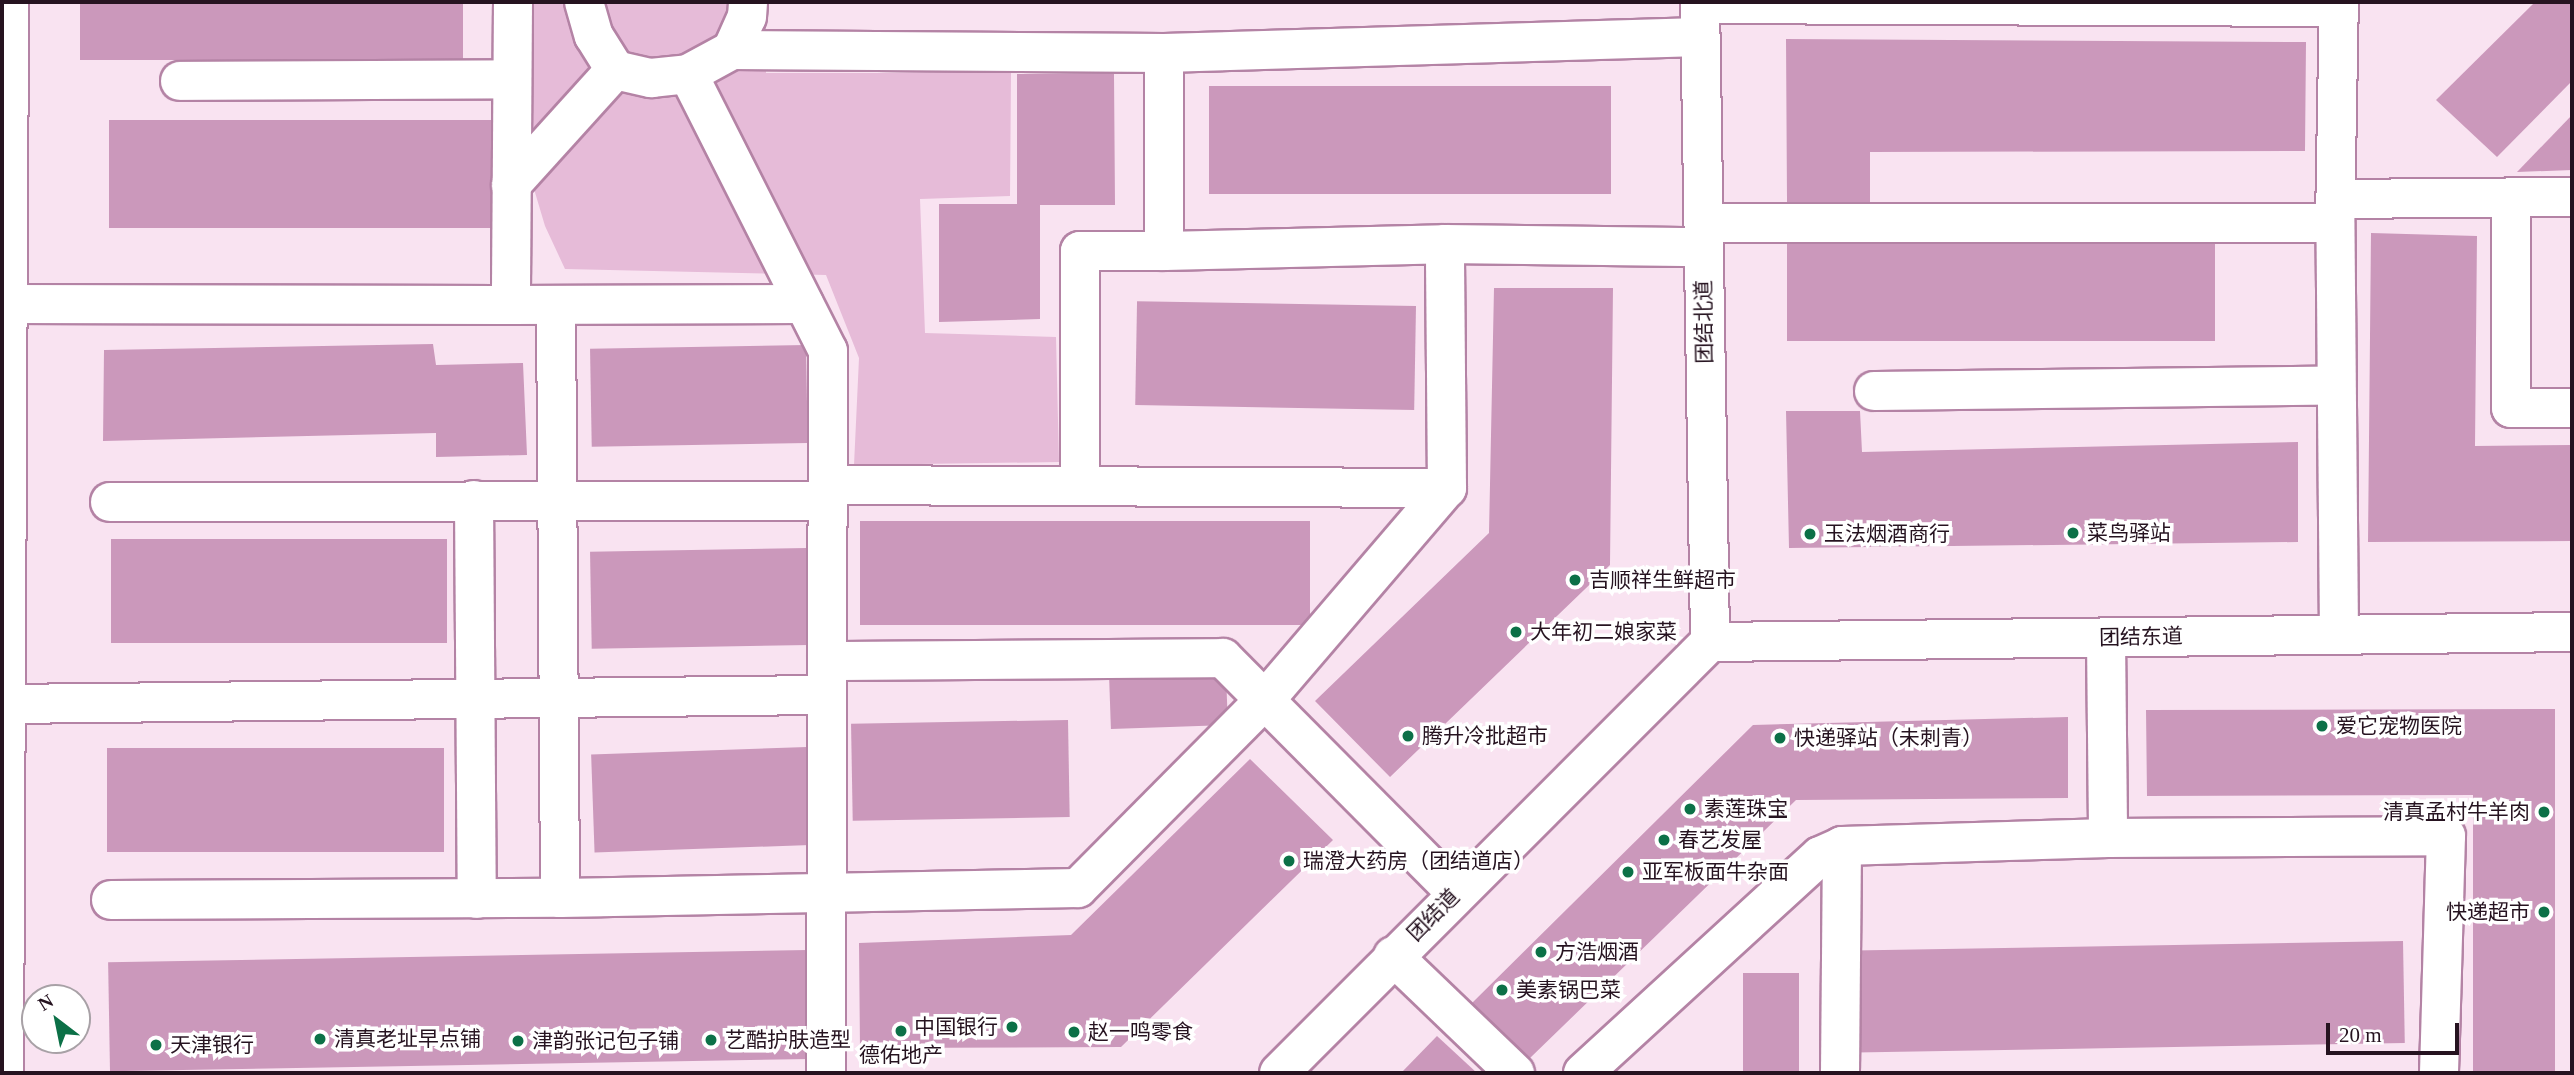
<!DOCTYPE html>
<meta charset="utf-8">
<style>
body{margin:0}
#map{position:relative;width:2574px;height:1075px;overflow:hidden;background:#f9e3f1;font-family:"Times New Roman","Noto Sans SC",serif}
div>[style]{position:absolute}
.green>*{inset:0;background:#e6bbd8}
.building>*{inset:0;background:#cb98bb;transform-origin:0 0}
.roads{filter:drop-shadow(2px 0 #b483a5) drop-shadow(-2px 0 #b483a5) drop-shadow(0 2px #b483a5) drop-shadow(0 -2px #b483a5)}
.street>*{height:38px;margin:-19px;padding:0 19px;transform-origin:19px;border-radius:19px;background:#fff}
.secondary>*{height:38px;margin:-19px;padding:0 19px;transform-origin:19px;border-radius:19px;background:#fff}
.dots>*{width:19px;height:19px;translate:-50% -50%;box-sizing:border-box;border:4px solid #fff;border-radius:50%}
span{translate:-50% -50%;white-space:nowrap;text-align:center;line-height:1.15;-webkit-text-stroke:7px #fff;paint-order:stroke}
.street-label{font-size:21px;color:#261320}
.poi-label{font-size:21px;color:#261320}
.left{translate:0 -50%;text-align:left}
.right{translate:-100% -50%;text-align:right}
.frame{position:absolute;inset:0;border:4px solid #261320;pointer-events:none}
.north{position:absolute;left:21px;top:984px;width:70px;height:70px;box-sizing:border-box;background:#fff;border:2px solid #a8a1a6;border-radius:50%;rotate:328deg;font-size:19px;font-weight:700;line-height:28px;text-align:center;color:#261320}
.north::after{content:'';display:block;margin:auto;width:24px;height:32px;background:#0c7047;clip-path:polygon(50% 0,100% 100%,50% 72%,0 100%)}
.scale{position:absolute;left:2326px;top:1023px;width:133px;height:32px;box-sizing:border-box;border:4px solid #261320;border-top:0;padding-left:9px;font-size:21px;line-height:24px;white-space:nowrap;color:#261320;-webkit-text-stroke:5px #fff;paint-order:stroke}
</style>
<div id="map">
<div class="green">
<div style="clip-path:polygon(525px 2px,766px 2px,766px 73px,1011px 73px,1010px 196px,920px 199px,925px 333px,1056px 337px,1059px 462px,854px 465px,859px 358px,826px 275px,565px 269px,545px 226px,523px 152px)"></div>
</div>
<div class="building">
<div style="left:80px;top:2px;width:383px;height:58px"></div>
<div style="clip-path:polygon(2535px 2px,2572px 2px,2572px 81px,2497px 157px,2436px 100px)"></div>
<div style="clip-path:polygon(1786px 39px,2306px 42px,2305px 151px,1870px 152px,1870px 203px,1787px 202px)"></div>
<div style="clip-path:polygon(1017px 74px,1114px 74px,1115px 205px,1040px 205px,1040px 319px,939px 322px,939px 204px,1017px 204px)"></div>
<div style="left:1611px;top:86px;width:108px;height:402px;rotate:90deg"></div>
<div style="clip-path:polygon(2572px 115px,2572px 170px,2517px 172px)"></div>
<div style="left:109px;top:120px;width:384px;height:108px"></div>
<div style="clip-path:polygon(2371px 233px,2477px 236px,2475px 446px,2572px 445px,2572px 541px,2368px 542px)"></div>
<div style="left:1787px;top:234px;width:428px;height:107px"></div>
<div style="clip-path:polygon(1494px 288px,1613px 288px,1610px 565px,1390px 777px,1315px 701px,1489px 533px)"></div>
<div style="left:1416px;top:306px;width:104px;height:279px;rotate:91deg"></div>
<div style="clip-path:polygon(433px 344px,436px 365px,523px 363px,527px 455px,436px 457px,436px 433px,103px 441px,104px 350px)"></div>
<div style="left:806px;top:345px;width:98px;height:216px;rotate:89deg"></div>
<div style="clip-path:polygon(1786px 411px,1860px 411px,1862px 452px,2298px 442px,2298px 542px,1789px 548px)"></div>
<div style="left:860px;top:521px;width:450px;height:104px"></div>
<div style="left:447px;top:539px;width:104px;height:336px;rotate:90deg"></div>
<div style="left:807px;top:548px;width:97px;height:217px;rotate:89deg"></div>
<div style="left:1226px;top:672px;width:53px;height:117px;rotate:88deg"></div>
<div style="clip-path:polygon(2555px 709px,2555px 1073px,2473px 1073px,2473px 795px,2147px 796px,2146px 710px)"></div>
<div style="clip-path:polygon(2068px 717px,2068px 798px,1796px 800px,1529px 1059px,1472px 1003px,1753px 725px)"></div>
<div style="left:1068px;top:720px;width:97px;height:217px;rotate:89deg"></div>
<div style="left:807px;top:747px;width:98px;height:216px;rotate:88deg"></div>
<div style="left:444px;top:748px;width:104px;height:337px;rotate:90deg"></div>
<div style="clip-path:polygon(1250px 759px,1333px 840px,1121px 1047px,860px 1048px,859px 943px,1071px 935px)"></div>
<div style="left:2403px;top:941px;width:102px;height:549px;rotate:89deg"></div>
<div style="left:808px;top:950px;width:109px;height:700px;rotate:89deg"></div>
<div style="left:1743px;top:973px;width:56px;height:100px"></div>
<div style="clip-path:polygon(1437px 1036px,1477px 1073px,1401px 1073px)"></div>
</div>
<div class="roads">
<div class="street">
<div style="left:513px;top:2px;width:303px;rotate:90.4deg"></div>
<div style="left:511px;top:305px;width:293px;rotate:-0.2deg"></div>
<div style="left:584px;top:2px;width:35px;rotate:74deg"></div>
<div style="left:594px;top:36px;width:40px;rotate:58deg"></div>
<div style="left:615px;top:70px;width:37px;rotate:13deg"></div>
<div style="left:651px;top:78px;width:37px;rotate:-6deg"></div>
<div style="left:1700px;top:2px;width:640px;rotate:89.1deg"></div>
<div style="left:1700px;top:4px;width:639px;rotate:0.27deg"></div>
<div style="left:732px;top:50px;width:36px;rotate:-66deg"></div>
<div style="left:747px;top:17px;width:15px;rotate:-86deg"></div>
<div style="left:1164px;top:53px;width:198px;rotate:90deg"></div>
<div style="left:1164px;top:251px;width:281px;rotate:-1.4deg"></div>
<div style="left:180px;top:81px;width:331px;rotate:-0.3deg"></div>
<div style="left:511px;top:185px;width:155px;rotate:-47.9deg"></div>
<div style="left:2511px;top:197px;width:211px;rotate:90deg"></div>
<div style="left:2511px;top:408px;width:61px"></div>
<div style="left:1704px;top:223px;width:631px"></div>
<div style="left:2335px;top:223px;width:221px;rotate:-89deg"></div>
<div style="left:8px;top:304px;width:503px;rotate:0.11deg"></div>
<div style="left:556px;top:305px;width:593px;rotate:89.61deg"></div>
<div style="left:1874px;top:391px;width:461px;rotate:-0.7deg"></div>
<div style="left:828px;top:485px;width:619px;rotate:0.28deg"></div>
<div style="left:1080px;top:486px;width:235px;rotate:-90deg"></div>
<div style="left:1080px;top:251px;width:84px"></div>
<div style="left:474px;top:500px;width:399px;rotate:89.6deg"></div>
<div style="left:110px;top:502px;width:718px;rotate:-0.08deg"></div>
<div style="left:2339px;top:634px;width:435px;rotate:-90.5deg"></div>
<div style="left:2335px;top:199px;width:237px;rotate:-0.5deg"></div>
<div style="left:2106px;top:638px;width:200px;rotate:89.4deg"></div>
<div style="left:827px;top:661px;width:396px;rotate:-0.4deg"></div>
<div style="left:1223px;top:658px;width:330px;rotate:45.2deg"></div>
<div style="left:5px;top:704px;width:821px;rotate:-0.63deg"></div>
<div style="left:111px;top:900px;width:449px;rotate:-0.3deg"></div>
<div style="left:560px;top:898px;width:518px;rotate:-1.11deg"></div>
<div style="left:1078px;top:888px;width:265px;rotate:-45.2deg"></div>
<div style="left:1265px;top:700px;width:279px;rotate:-49.4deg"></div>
<div style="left:1447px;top:488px;width:244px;rotate:-90.5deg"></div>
<div style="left:1445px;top:244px;width:258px;rotate:0.7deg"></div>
<div style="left:1393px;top:956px;width:169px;rotate:43.8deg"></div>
<div style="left:826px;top:1073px;width:722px;rotate:-89.84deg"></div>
<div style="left:828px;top:351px;width:310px;rotate:-116.8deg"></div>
<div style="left:688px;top:74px;width:50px;rotate:-28.6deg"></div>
<div style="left:732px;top:50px;width:432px;rotate:0.4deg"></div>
<div style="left:1164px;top:53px;width:536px;rotate:-1.71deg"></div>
<div style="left:1583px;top:1073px;width:321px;rotate:-42.5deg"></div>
<div style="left:1820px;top:856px;width:24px;rotate:-24deg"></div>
<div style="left:1842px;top:846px;width:266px;rotate:-1.7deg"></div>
<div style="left:2108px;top:838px;width:338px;rotate:-0.3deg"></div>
<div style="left:2446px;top:836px;width:237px;rotate:91.7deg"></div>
<div style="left:1840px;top:1073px;width:227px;rotate:-89.5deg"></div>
</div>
<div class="secondary">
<div style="left:4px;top:1073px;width:1071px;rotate:-89.73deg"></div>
<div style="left:1279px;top:1073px;width:610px;rotate:-45deg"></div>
<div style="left:1710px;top:642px;width:862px;rotate:-0.66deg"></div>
</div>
</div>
<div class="dots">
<div style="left:2073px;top:533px;background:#0c7047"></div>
<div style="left:1810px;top:534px;background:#0c7047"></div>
<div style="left:1575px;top:580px;background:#0c7047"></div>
<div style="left:1516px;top:632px;background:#0c7047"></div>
<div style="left:2322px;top:726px;background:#0c7047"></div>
<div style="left:1408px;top:736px;background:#0c7047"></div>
<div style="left:1780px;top:738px;background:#0c7047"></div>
<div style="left:1690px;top:809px;background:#0c7047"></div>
<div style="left:2544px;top:812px;background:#0c7047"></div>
<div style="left:1664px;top:840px;background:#0c7047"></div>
<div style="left:1289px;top:861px;background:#0c7047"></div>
<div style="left:1628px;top:872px;background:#0c7047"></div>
<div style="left:2544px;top:912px;background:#0c7047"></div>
<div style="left:1541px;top:952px;background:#0c7047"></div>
<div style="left:1502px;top:990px;background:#0c7047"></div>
<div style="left:1012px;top:1027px;background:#0c7047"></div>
<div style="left:901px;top:1031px;background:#0c7047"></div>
<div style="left:1074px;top:1032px;background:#0c7047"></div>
<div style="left:320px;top:1039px;background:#0c7047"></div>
<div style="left:711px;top:1040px;background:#0c7047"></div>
<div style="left:518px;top:1041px;background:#0c7047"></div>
<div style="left:156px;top:1045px;background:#0c7047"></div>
</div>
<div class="street-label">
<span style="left:1704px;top:322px;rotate:-91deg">团结北道</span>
<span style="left:2141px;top:637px;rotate:-1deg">团结东道</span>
<span style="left:1433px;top:915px;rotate:-45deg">团结道</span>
</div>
<div class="poi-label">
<span class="left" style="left:2087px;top:533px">菜鸟驿站</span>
<span class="left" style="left:1824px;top:534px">玉法烟酒商行</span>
<span class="left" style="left:1589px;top:580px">吉顺祥生鲜超市</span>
<span class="left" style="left:1530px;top:632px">大年初二娘家菜</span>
<span class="left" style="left:2336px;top:726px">爱它宠物医院</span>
<span class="left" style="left:1422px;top:736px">腾升冷批超市</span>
<span class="left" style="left:1794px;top:738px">快递驿站（未刺青）</span>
<span class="left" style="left:1704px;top:809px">素莲珠宝</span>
<span class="right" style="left:2530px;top:812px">清真孟村牛羊肉</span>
<span class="left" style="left:1678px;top:840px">春艺发屋</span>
<span class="left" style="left:1303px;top:861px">瑞澄大药房（团结道店）</span>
<span class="left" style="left:1642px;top:872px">亚军板面牛杂面</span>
<span class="right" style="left:2530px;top:912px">快递超市</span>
<span class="left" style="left:1555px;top:952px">方浩烟酒</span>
<span class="left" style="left:1516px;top:990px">美素锅巴菜</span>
<span class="right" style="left:998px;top:1027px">中国银行</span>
<span class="left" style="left:1088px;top:1032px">赵一鸣零食</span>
<span class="left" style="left:334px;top:1039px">清真老址早点铺</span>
<span class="left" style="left:725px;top:1040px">艺酷护肤造型</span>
<span class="left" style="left:532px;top:1041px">津韵张记包子铺</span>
<span class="left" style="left:170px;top:1045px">天津银行</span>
<span style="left:901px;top:1055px">德佑地产</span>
</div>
<div class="frame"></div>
<div class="north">N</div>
<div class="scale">20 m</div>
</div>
